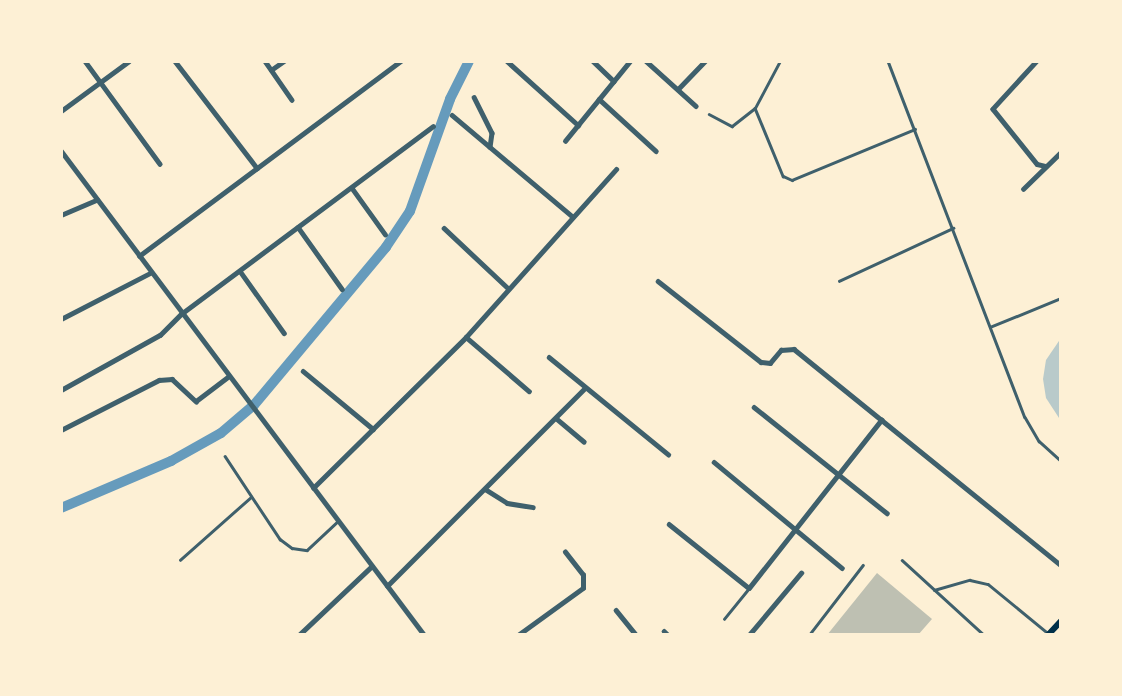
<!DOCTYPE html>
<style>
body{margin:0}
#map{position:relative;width:1122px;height:696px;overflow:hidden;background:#fdf0d5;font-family:Poppins,sans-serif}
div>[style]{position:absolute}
.green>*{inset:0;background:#b9caca}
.canal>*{height:10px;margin:-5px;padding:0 5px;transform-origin:5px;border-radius:5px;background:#669bbc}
.building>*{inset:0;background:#bec0b2}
.service>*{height:2.5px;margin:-1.25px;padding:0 1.25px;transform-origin:1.25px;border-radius:1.25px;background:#3f606c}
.minor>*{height:4.5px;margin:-2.25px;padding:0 2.25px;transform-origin:2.25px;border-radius:2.25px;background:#3f606c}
.tertiary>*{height:5px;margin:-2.5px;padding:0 2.5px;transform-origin:2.5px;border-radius:2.5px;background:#3f606c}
.secondary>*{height:6px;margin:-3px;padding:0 3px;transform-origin:3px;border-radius:3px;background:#003049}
span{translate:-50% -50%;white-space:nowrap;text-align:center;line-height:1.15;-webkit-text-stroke:5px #fdf0d5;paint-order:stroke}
.frame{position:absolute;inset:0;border:63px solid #fdf0d5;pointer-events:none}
</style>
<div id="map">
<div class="green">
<div style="clip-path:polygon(1061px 338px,1061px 421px,1046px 398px,1043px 379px,1046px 360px)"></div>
</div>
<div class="canal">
<div style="left:61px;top:508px;width:120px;rotate:-23.1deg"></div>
<div style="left:171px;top:461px;width:57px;rotate:-29.2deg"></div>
<div style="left:221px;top:433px;width:43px;rotate:-40.3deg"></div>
<div style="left:254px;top:405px;width:206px;rotate:-50.1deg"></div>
<div style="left:386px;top:247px;width:43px;rotate:-56.3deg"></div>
<div style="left:410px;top:211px;width:119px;rotate:-70.3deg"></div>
<div style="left:450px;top:99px;width:42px;rotate:-63.4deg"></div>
</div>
<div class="building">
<div style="clip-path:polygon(877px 573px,932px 619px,918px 635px,827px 635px)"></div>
</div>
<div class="service">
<div style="left:888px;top:61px;width:381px;rotate:69deg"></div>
<div style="left:1025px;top:417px;width:28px;rotate:60deg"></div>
<div style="left:1039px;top:441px;width:30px;rotate:42deg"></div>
<div style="left:755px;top:108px;width:74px;rotate:67.6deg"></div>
<div style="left:783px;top:176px;width:10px;rotate:24deg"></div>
<div style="left:792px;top:180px;width:133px;rotate:-22.5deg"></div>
<div style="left:709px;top:114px;width:26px;rotate:28deg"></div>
<div style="left:732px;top:126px;width:29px;rotate:-38deg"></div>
<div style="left:755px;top:108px;width:53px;rotate:-62deg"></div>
<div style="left:839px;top:281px;width:126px;rotate:-24.9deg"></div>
<div style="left:990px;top:327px;width:77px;rotate:-22.2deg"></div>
<div style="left:225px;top:456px;width:100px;rotate:56.5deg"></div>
<div style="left:280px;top:539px;width:15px;rotate:37deg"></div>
<div style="left:292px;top:548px;width:15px;rotate:8deg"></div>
<div style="left:307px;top:550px;width:42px;rotate:-43.1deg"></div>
<div style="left:180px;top:560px;width:95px;rotate:-41.6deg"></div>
<div style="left:902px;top:560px;width:111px;rotate:42.4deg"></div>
<div style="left:934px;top:590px;width:37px;rotate:-16deg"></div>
<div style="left:970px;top:580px;width:18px;rotate:13deg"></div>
<div style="left:988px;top:584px;width:79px;rotate:39.3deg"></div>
<div style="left:724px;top:619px;width:40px;rotate:-51deg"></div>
<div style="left:809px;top:635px;width:88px;rotate:-52.4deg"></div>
</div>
<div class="minor">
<div style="left:85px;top:61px;width:127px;rotate:53.9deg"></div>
<div style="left:175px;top:61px;width:135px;rotate:52.5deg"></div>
<div style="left:265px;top:61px;width:47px;rotate:55.3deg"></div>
<div style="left:507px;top:61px;width:96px;rotate:42deg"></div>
<div style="left:593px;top:61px;width:29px;rotate:44deg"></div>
<div style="left:646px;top:61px;width:67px;rotate:42deg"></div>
<div style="left:1037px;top:61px;width:65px;rotate:132.5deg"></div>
<div style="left:993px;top:109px;width:70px;rotate:51.3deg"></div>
<div style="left:1037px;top:164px;width:9px;rotate:13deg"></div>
<div style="left:271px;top:70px;width:16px;rotate:-35deg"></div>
<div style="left:678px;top:89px;width:39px;rotate:-46deg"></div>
<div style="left:474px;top:97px;width:40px;rotate:63.4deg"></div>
<div style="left:492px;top:133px;width:14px;rotate:98deg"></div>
<div style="left:599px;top:99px;width:77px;rotate:42.4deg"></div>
<div style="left:61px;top:111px;width:84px;rotate:-36.3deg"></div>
<div style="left:452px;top:115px;width:157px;rotate:40.1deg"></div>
<div style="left:565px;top:141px;width:103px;rotate:-50.9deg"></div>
<div style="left:352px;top:188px;width:57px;rotate:54.3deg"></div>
<div style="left:1023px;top:189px;width:53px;rotate:-44.2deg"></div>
<div style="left:61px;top:215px;width:39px;rotate:-23deg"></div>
<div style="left:298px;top:227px;width:76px;rotate:54.6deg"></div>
<div style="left:444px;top:228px;width:88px;rotate:43.2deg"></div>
<div style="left:139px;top:256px;width:327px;rotate:-36.7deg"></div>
<div style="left:240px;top:271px;width:76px;rotate:54.6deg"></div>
<div style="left:658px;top:281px;width:131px;rotate:38.2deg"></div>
<div style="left:761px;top:362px;width:9px;rotate:6deg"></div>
<div style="left:770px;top:363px;width:17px;rotate:-50deg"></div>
<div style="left:781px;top:350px;width:13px;rotate:-4deg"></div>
<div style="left:794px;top:349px;width:343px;rotate:39deg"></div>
<div style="left:61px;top:319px;width:100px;rotate:-27.3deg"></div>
<div style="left:466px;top:337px;width:83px;rotate:40.6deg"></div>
<div style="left:549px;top:357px;width:154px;rotate:39.2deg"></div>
<div style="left:303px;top:371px;width:91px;rotate:39.6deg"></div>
<div style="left:61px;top:390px;width:113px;rotate:-29.1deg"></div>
<div style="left:160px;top:335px;width:30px;rotate:-45deg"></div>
<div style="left:181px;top:314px;width:314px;rotate:-36.7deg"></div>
<div style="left:754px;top:407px;width:170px;rotate:38.6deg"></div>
<div style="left:557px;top:419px;width:35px;rotate:40deg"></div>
<div style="left:61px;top:430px;width:110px;rotate:-27deg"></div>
<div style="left:159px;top:380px;width:13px;rotate:-4deg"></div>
<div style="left:172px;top:379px;width:33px;rotate:43deg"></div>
<div style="left:196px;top:401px;width:40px;rotate:-37deg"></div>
<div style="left:714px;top:462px;width:166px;rotate:39.6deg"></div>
<div style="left:313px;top:488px;width:215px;rotate:-44.6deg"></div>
<div style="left:466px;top:337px;width:225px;rotate:-48.2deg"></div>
<div style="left:485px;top:489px;width:26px;rotate:32deg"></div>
<div style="left:507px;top:503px;width:26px;rotate:9deg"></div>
<div style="left:669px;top:524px;width:102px;rotate:38.7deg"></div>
<div style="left:749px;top:588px;width:214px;rotate:-51.8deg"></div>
<div style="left:387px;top:586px;width:279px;rotate:-45deg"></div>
<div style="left:616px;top:610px;width:32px;rotate:51deg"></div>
<div style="left:664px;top:631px;width:6px;rotate:45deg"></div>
<div style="left:299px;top:635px;width:100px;rotate:-43.4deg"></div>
<div style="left:518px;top:635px;width:80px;rotate:-35.9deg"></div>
<div style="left:583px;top:588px;width:13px;rotate:-90deg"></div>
<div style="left:583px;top:575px;width:29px;rotate:-128deg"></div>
<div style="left:749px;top:635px;width:81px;rotate:-50deg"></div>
</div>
<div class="tertiary">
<div style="left:61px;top:151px;width:605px;rotate:53.13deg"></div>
</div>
<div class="secondary">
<div style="left:1048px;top:635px;width:19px;rotate:-47deg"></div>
</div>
<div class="frame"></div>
</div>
